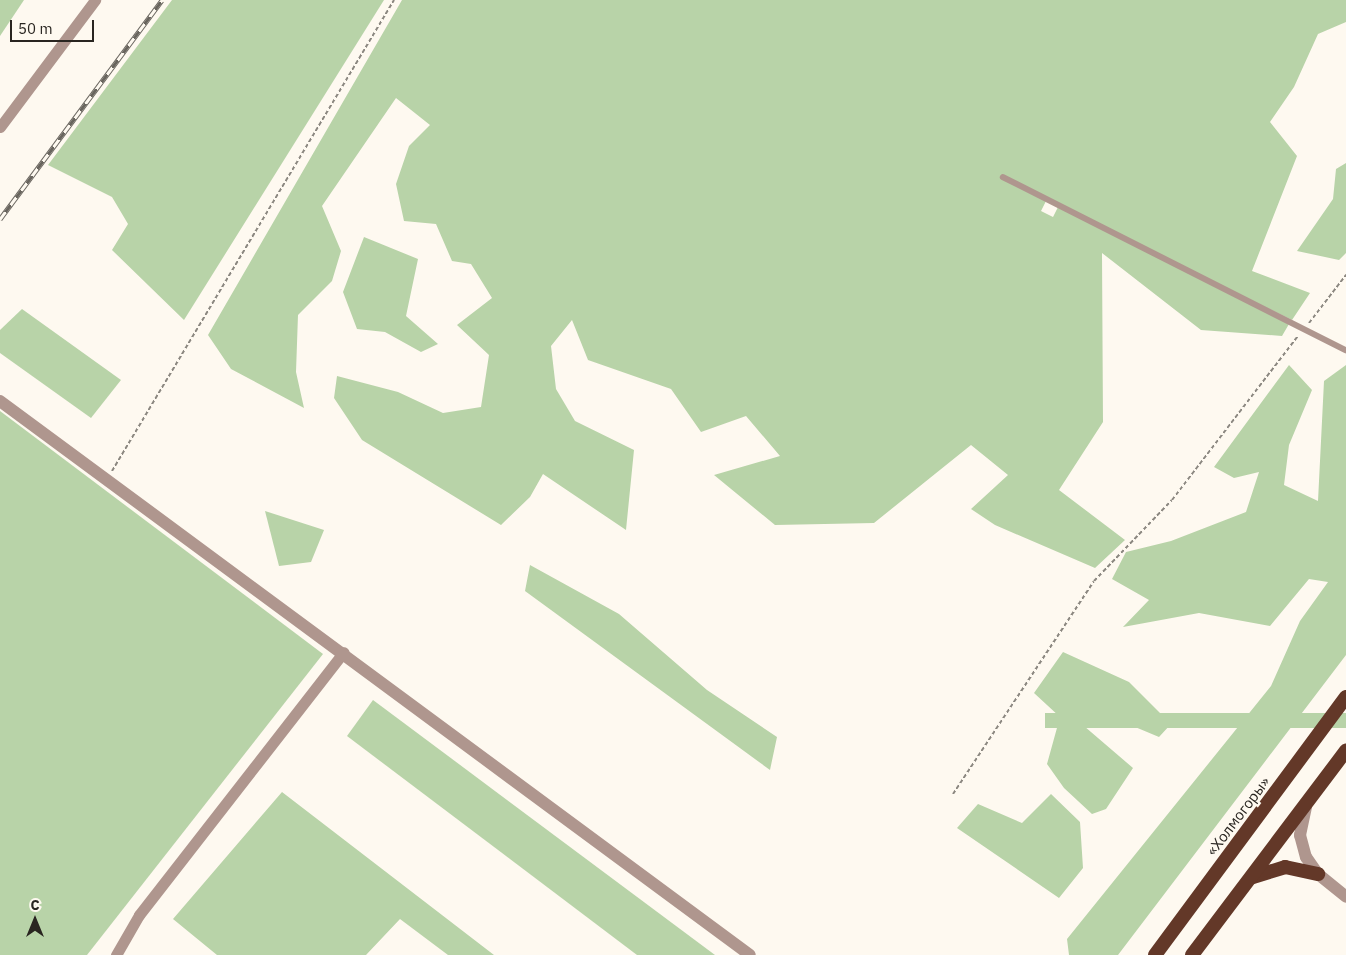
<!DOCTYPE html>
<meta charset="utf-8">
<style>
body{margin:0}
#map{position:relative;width:1346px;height:955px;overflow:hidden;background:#fef9f0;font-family:"IBM Plex Sans",sans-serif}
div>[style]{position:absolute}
.green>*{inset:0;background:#b8d3a8;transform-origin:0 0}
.path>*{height:2px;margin-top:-1px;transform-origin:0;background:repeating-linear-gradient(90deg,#8b8780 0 4px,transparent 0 6.5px)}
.service>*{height:5.5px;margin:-2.75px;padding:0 2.75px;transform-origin:2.75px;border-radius:2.75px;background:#af968e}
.minor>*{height:11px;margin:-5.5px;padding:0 5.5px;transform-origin:5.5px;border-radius:5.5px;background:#af968e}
.tertiary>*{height:12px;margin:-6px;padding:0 6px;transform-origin:6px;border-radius:6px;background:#af968e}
.trunk>*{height:14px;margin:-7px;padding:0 7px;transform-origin:7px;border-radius:7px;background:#633828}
.rail>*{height:5px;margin-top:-2.5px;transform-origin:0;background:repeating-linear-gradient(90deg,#fef9f0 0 9px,#69655e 0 18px);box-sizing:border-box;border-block:1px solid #69655e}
span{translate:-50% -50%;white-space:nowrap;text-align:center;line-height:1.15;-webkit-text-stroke:4.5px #fef9f0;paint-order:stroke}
.street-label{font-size:15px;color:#292520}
.north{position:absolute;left:10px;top:895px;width:50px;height:50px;-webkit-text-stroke:4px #fef9f0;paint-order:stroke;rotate:0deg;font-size:14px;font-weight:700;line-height:20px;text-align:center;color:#292520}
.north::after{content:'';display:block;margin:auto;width:18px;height:22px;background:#292520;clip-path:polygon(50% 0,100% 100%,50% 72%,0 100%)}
.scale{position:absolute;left:10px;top:20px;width:84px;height:22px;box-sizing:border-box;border:2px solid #292520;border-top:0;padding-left:6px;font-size:15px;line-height:18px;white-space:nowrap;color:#292520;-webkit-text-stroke:4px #fef9f0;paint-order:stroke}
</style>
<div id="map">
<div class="green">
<div style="clip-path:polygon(0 0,24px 0,0 36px)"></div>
<div style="clip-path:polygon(172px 0,384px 0,184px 320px,112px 250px,128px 224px,112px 197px,48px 165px)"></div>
<div style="clip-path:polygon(402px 0,1346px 0,1346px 22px,1318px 34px,1294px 87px,1270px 122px,1297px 156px,1252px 271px,1310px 293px,1292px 320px,1046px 201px,1041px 211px,1053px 217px,1058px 207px,1289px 324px,1282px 336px,1201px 330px,1102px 253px,1103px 422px,1059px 490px,1125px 540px,1095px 568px,995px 525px,971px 509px,1008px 475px,971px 445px,874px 523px,775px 525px,714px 475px,780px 456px,746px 416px,701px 432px,671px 389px,588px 360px,572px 320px,551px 346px,556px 389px,575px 421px,634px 450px,626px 530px,543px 474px,530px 497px,501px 525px,362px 440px,334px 398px,337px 376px,398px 392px,443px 413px,481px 407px,489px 355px,457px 325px,492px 298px,471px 264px,452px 261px,436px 224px,404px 221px,396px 184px,409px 146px,430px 125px,396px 98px,322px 206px,341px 251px,332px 281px,298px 315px,296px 372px,304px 408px,231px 369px,208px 335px)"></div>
<div style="clip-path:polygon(1346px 163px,1346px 253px,1339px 260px,1297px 251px,1333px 199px,1336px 169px)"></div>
<div style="clip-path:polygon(364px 237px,418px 259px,406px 316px,438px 344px,421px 352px,385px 332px,357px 329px,343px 292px)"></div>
<div style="clip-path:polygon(22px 309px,121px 380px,91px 418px,0 353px,0 330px)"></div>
<div style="clip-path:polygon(1289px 365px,1312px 390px,1289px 445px,1284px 485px,1318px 501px,1324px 381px,1346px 365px,1346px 655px,1118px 955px,1069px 955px,1067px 939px,1271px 686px,1300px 621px,1328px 582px,1309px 579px,1270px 626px,1199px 613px,1123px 627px,1149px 600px,1112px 579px,1126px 552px,1171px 541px,1246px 512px,1259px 472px,1234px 478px,1214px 467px)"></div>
<div style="clip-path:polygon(0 411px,323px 654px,87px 955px,0 955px)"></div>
<div style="clip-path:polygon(265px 511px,324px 530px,311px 562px,279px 566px)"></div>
<div style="clip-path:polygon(530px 565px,619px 614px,707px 690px,777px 737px,770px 770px,525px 591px)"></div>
<div style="clip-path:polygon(1063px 652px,1129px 682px,1171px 724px,1159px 737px,1116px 719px,1084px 726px,1133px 768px,1106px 809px,1092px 814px,1064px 788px,1047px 764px,1060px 717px,1034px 693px)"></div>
<div style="clip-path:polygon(373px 700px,715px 955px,637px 955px,347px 736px)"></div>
<div style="left:1346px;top:713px;width:15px;height:301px;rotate:90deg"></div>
<div style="clip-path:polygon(282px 792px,494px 955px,448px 955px,400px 919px,366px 955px,217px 955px,173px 919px)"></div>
<div style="clip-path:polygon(1051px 794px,1080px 822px,1083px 868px,1059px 898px,957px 828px,978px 804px,1022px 823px)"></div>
</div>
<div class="path">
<div style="left:1309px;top:323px;width:61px;rotate:-52.4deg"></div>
<div style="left:112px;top:471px;width:549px;rotate:-59.09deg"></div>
<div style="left:953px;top:794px;width:255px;rotate:-56.5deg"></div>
<div style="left:1094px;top:581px;width:112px;rotate:-46.1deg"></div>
<div style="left:1172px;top:500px;width:207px;rotate:-52.5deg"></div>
</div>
<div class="service">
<div style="left:1003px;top:177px;width:384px;rotate:26.8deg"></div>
</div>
<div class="minor">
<div style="left:0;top:127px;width:159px;rotate:-53.2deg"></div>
<div style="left:116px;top:955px;width:46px;rotate:-60.1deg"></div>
<div style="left:139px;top:915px;width:333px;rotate:-52.1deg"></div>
</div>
<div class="tertiary">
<div style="left:0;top:401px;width:932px;rotate:36.45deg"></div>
<div style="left:1306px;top:807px;width:29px;rotate:102deg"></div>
<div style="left:1300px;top:835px;width:23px;rotate:75deg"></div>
<div style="left:1306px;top:857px;width:21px;rotate:55deg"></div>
<div style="left:1318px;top:874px;width:36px;rotate:39deg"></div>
</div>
<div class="trunk">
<div style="left:1253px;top:877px;width:34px;rotate:-17deg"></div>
<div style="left:1285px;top:867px;width:34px;rotate:12deg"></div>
<div style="left:1155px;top:955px;width:321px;rotate:-53.5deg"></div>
<div style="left:1192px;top:955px;width:256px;rotate:-53deg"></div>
</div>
<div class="rail">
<div style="left:0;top:219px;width:272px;rotate:-53.5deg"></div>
</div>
<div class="street-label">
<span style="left:1238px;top:816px;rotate:-53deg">«Холмогоры»</span>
</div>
<div class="north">С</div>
<div class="scale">50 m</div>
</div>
